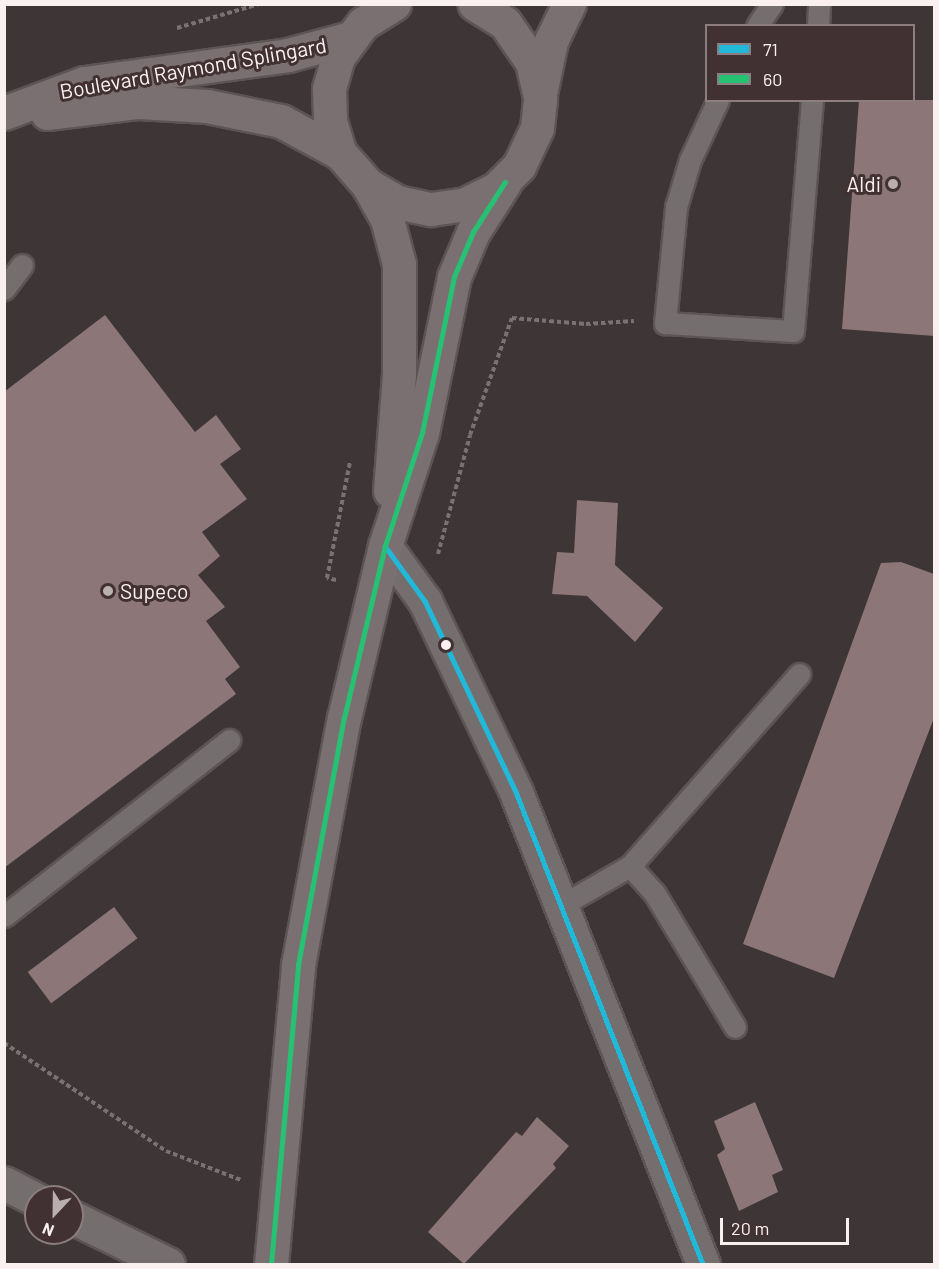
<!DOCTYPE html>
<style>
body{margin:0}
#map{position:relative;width:939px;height:1269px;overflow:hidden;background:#3e3536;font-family:Barlow,sans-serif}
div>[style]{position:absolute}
.building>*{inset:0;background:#8c7678;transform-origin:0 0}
.path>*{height:4px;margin-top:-2px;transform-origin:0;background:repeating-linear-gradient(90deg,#797272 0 4.5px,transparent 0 7.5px)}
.roads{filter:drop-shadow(2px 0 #5c5455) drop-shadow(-2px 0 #5c5455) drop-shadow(0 2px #5c5455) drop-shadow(0 -2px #5c5455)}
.lane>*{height:21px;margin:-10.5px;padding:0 10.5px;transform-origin:10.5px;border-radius:10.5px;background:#756e6e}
.street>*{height:33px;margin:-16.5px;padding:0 16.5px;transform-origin:16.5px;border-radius:16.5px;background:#756e6e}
.secondary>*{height:33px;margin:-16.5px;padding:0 16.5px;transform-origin:16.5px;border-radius:16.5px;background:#7a7072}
.bus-1>*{height:4.5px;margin:-2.25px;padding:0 2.25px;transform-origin:2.25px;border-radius:2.25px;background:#20b9da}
.bus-2>*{height:4.5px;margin:-2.25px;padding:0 2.25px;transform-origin:2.25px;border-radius:2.25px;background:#26c172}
.dots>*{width:16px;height:16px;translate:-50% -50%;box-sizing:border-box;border:3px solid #423132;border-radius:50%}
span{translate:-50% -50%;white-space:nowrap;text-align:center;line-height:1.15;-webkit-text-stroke:6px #423132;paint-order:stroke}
.street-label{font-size:21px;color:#fbf0f0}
.poi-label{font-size:21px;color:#fbf0f0}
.right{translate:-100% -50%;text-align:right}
.left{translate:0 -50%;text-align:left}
.frame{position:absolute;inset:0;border:6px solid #fbf0f0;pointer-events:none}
.legend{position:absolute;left:705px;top:24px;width:210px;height:78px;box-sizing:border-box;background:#423132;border:2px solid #8c7d7e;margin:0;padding:8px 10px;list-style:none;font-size:18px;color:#fbf0f0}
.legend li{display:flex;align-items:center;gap:12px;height:30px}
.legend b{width:30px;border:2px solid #8c7d7e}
.north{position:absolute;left:24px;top:1185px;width:60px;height:60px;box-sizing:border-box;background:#423132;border:2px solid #8c7d7e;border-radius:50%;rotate:202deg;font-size:16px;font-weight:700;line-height:24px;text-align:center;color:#fbf0f0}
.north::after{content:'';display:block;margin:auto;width:21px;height:27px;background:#b9afaf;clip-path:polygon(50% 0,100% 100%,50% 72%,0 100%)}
.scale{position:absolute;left:720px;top:1218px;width:129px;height:27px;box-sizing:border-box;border:3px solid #fbf0f0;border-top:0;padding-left:8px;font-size:18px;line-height:21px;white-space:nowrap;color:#fbf0f0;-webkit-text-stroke:4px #423132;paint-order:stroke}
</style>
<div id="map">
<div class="building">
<div style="clip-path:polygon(859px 100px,934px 100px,934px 336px,842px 329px)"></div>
<div style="clip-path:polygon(105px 315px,195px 432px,216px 415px,241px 449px,220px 464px,247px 499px,202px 532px,220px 556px,198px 575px,225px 607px,206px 621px,240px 667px,225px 679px,236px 694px,4px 868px,4px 392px)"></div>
<div style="clip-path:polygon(577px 500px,618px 503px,615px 565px,663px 608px,635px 642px,587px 596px,552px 594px,557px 552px,574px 553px)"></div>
<div style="clip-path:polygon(901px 562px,934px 574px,934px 718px,834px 978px,743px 944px,881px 563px)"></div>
<div style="left:114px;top:907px;width:39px;height:108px;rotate:53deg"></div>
<div style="clip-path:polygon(755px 1102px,783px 1170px,772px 1175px,778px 1192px,739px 1211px,717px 1155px,725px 1149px,714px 1121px)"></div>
<div style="clip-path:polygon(537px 1117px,569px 1146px,553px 1164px,556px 1168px,464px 1264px,428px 1232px,516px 1132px,522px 1136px)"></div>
</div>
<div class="path">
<div style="left:177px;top:28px;width:85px;rotate:-16.3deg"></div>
<div style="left:438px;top:554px;width:123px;rotate:-74.9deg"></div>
<div style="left:470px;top:435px;width:124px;rotate:-70.3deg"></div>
<div style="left:512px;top:318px;width:74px;rotate:4.6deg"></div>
<div style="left:586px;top:324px;width:48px;rotate:-3.6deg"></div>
<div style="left:336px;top:580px;width:9px;rotate:-167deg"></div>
<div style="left:327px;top:578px;width:118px;rotate:-78.8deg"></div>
<div style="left:4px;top:1043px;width:195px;rotate:33.7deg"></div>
<div style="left:166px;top:1151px;width:80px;rotate:21.1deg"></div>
</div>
<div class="roads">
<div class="lane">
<div style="left:757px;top:26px;width:27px;rotate:-56deg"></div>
<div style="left:818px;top:26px;width:22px;rotate:-87deg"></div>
<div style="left:718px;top:100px;width:66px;rotate:115deg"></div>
<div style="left:690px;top:160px;width:49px;rotate:106.6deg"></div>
<div style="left:676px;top:207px;width:117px;rotate:95.4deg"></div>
<div style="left:665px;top:323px;width:128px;rotate:3.6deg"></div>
<div style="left:793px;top:331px;width:232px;rotate:-85.3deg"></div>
<div style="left:4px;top:289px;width:30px;rotate:-53deg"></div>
<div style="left:630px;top:866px;width:38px;rotate:48deg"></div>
<div style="left:655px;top:894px;width:155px;rotate:59deg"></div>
<div style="left:562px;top:905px;width:78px;rotate:-29.8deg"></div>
<div style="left:630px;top:866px;width:256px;rotate:-48.6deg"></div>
<div style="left:4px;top:916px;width:286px;rotate:-38deg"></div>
</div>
<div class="street">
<div style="left:385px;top:546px;width:68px;rotate:54deg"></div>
<div style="left:425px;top:601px;width:212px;rotate:64.5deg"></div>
<div style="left:516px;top:792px;width:508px;rotate:68.39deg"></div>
<div style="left:4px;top:1183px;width:36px;rotate:27deg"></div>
<div style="left:72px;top:1217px;width:107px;rotate:26.1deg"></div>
</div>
<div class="secondary">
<div style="left:394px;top:4px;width:36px;rotate:148deg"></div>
<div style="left:363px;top:23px;width:42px;rotate:126.3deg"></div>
<div style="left:338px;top:57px;width:33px;rotate:106deg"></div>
<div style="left:329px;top:89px;width:32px;rotate:88deg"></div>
<div style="left:330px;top:121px;width:34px;rotate:73deg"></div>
<div style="left:340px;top:153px;width:43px;rotate:48.8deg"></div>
<div style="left:368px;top:185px;width:34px;rotate:30deg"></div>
<div style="left:397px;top:202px;width:35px;rotate:12deg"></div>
<div style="left:431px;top:209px;width:34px;rotate:-8deg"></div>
<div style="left:465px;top:204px;width:34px;rotate:-26deg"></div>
<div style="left:496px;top:189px;width:33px;rotate:-45deg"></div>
<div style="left:519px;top:166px;width:42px;rotate:-64.7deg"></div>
<div style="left:537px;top:128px;width:31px;rotate:-84deg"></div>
<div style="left:540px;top:97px;width:36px;rotate:-103deg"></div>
<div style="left:532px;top:62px;width:47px;rotate:-124.7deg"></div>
<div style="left:505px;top:23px;width:36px;rotate:-148deg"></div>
<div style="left:541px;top:89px;width:49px;rotate:-78.2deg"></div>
<div style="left:551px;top:41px;width:41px;rotate:-64.1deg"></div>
<div style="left:4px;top:113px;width:85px;rotate:-20.6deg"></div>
<div style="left:84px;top:83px;width:206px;rotate:-7.8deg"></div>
<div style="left:288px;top:55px;width:64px;rotate:-15.3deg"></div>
<div style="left:47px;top:113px;width:92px;rotate:-6.9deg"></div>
<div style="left:138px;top:102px;width:69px;rotate:3.3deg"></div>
<div style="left:207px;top:106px;width:76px;rotate:11.5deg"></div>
<div style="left:281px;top:121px;width:67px;rotate:28.5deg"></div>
<div style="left:368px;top:185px;width:39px;rotate:61deg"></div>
<div style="left:387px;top:219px;width:47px;rotate:75.1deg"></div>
<div style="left:399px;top:264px;width:110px;rotate:90deg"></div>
<div style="left:399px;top:374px;width:117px;rotate:94.4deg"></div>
<div style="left:271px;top:1264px;width:300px;rotate:-84.8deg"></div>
<div style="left:298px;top:965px;width:251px;rotate:-79.5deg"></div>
<div style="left:344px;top:718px;width:177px;rotate:-76.6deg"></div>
<div style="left:385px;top:546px;width:119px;rotate:-71.9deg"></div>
<div style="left:422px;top:433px;width:159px;rotate:-78.4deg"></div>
<div style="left:454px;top:277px;width:49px;rotate:-67.1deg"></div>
<div style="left:473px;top:232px;width:59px;rotate:-57.4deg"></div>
</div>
</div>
<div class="bus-1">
<div style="left:385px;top:546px;width:68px;rotate:54deg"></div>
<div style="left:425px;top:601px;width:212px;rotate:64.5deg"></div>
<div style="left:516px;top:792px;width:508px;rotate:68.39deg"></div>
</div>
<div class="bus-2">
<div style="left:271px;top:1264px;width:300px;rotate:-84.8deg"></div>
<div style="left:298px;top:965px;width:251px;rotate:-79.5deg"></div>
<div style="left:344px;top:718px;width:177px;rotate:-76.6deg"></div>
<div style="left:385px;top:546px;width:119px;rotate:-71.9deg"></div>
<div style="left:422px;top:433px;width:159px;rotate:-78.4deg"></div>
<div style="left:454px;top:277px;width:49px;rotate:-67.1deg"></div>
<div style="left:473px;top:232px;width:59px;rotate:-57.4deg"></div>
</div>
<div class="dots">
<div style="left:893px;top:184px;background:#b9afaf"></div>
<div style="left:108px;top:591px;background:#b9afaf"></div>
<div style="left:446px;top:645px;background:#fbf0f0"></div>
</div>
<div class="street-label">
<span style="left:193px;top:68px;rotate:-10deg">Boulevard Raymond Splingard</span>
</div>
<div class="poi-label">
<span class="right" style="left:881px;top:184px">Aldi</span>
<span class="left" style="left:120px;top:591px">Supeco</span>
</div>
<div class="frame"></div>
<ul class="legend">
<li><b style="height:8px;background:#20b9da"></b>71</li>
<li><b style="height:8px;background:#26c172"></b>60</li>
</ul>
<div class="north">N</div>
<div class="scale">20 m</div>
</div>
